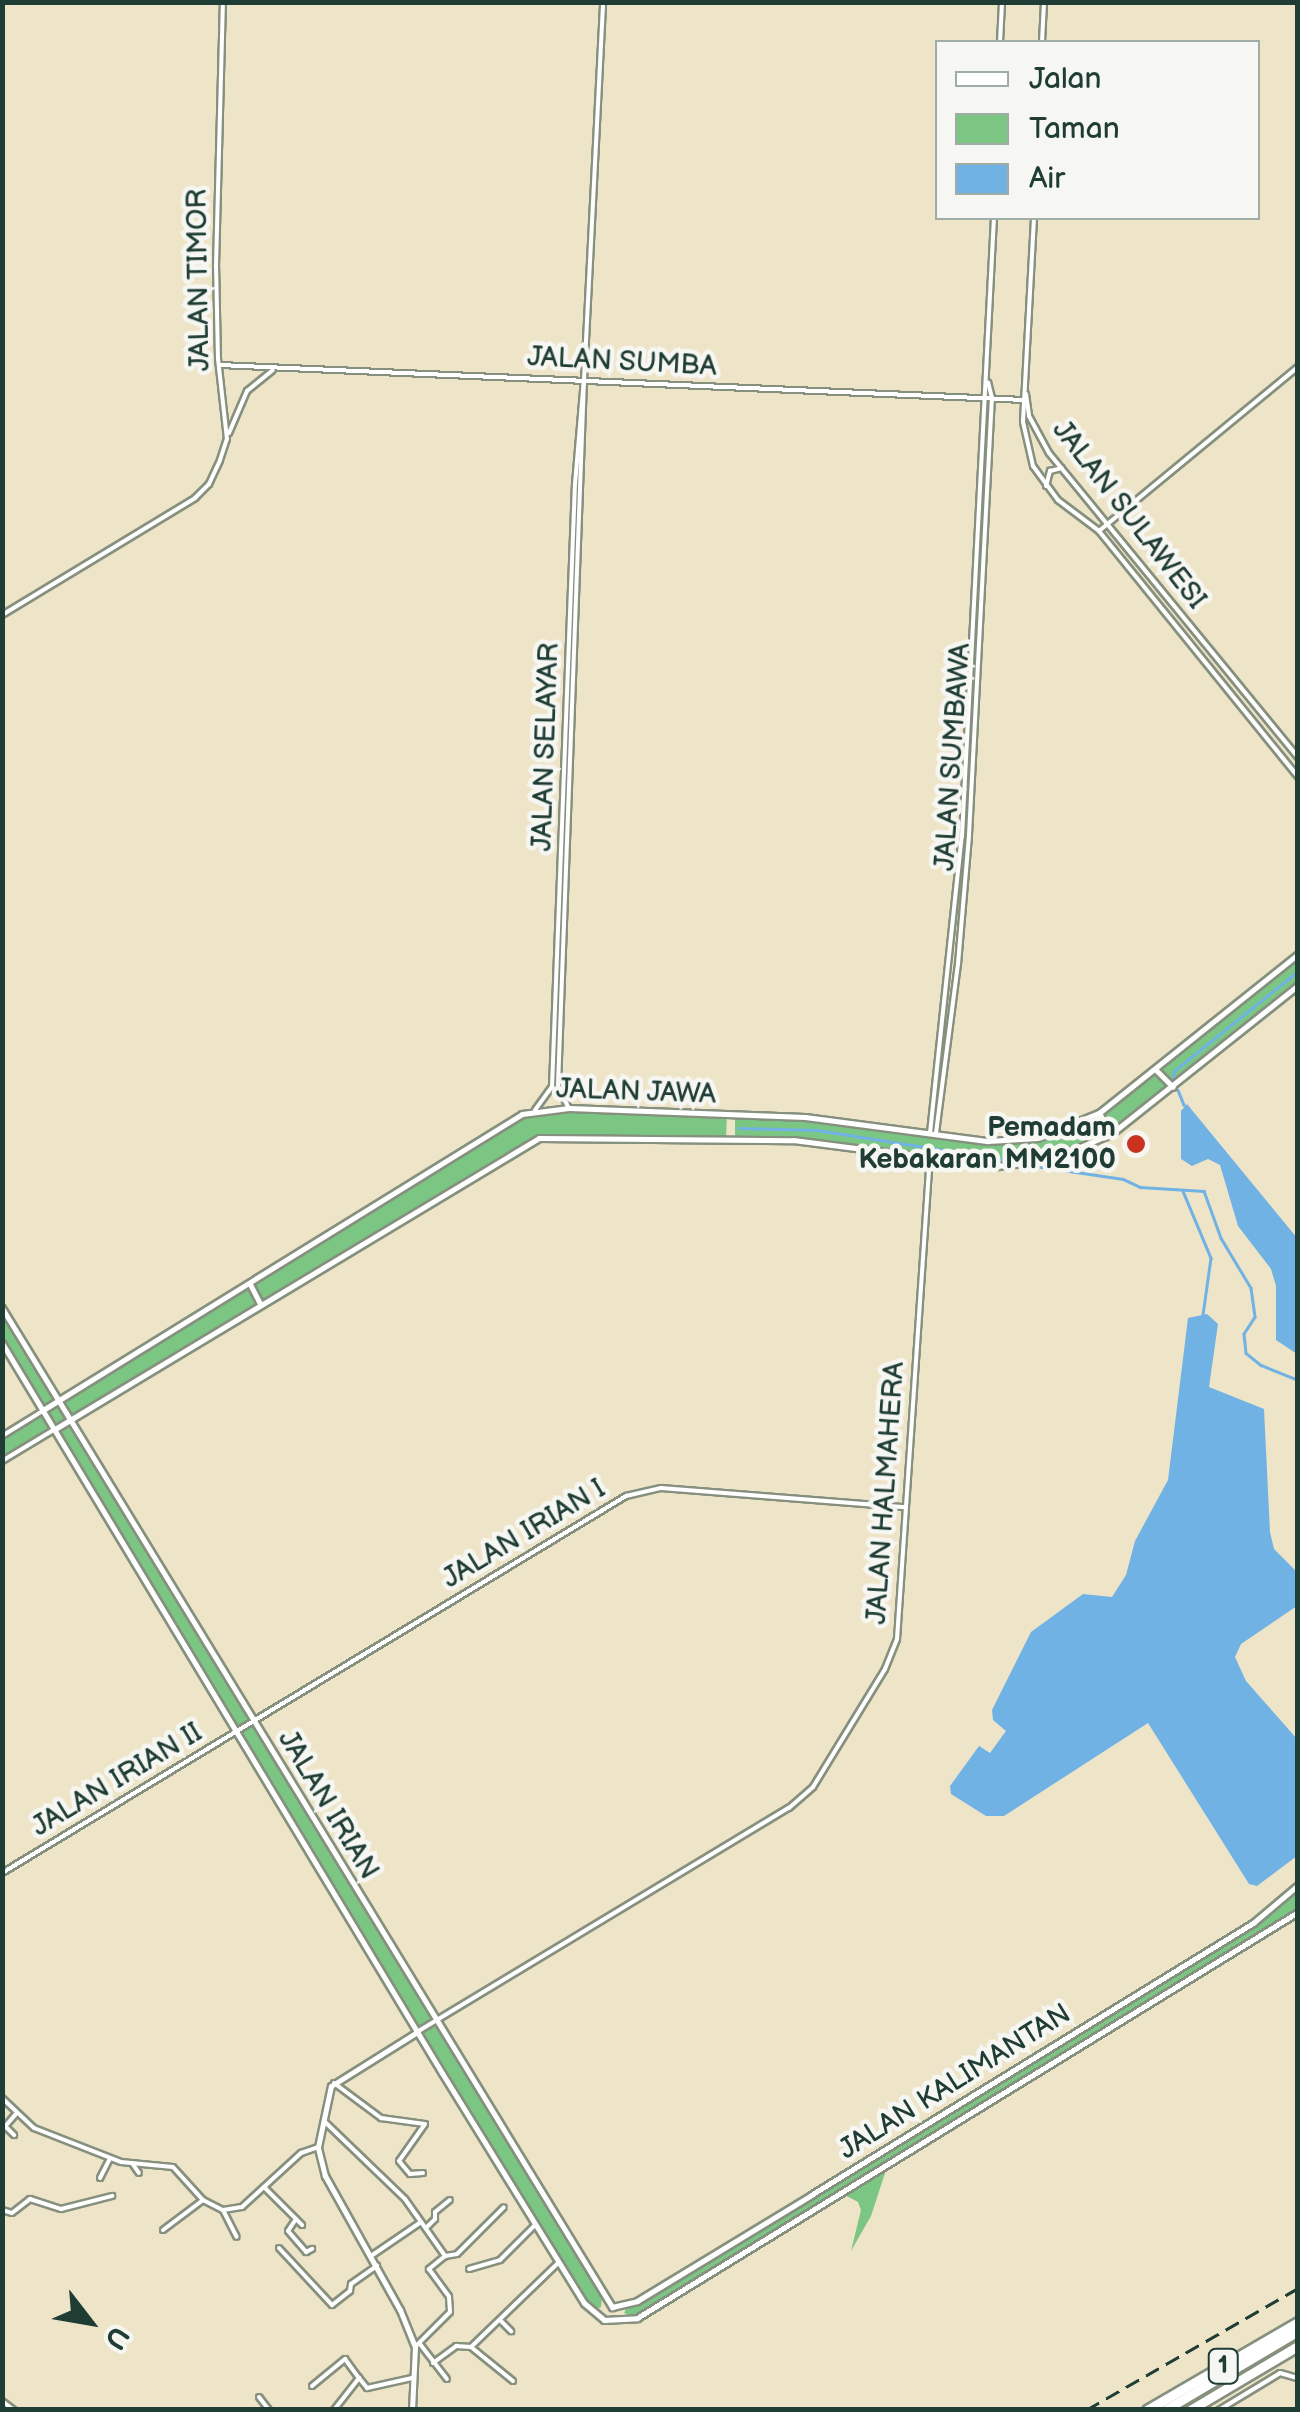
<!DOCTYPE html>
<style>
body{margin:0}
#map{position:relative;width:1300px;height:2412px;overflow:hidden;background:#eee4c8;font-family:"Balsamiq Sans",sans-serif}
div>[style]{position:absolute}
.green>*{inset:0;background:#7cc684}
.water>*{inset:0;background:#71b2e5}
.stream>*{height:2.5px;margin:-1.25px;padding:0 1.25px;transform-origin:1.25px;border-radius:1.25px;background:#71b2e5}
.roads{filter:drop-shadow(2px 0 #86907e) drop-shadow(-2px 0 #86907e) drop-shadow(0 2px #86907e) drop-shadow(0 -2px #86907e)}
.minor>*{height:4px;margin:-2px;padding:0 2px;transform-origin:2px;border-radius:2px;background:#fff}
.tertiary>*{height:5px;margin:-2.5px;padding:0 2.5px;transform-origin:2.5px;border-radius:2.5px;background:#fff}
.motorway>*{height:9px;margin:-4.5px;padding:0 4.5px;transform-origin:4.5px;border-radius:4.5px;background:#fff}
.rail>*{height:2.5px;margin-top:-1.25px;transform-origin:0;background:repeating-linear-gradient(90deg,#1f3d34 0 15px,transparent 0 23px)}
.dots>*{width:28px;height:28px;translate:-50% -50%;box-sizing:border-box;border:5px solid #f6f6f2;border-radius:50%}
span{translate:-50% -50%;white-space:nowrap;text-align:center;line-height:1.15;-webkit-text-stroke:9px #f6f6f2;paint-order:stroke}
.shield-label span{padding:2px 8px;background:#f6f6f2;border:2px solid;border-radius:8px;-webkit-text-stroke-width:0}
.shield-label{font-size:25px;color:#1f3d34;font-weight:700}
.street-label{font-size:28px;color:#1f3d34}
.poi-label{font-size:28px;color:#1f3d34;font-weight:700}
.right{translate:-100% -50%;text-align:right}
.frame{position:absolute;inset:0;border:5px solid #1f3d34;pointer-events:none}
.legend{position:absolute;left:935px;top:40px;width:325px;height:180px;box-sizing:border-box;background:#f6f6f2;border:2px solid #a0aca6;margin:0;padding:12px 18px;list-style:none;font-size:30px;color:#1f3d34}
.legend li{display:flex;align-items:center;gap:20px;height:50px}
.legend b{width:50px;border:2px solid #a0aca6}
.north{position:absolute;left:40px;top:2272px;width:100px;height:100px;-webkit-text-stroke:8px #f6f6f2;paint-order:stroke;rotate:121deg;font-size:28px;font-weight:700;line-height:40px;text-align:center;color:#1f3d34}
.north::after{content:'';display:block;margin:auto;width:35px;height:45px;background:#1f3d34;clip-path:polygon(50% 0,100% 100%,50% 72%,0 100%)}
</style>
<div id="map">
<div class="green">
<div style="clip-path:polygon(1297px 955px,1297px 985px,1111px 1134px,1061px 1157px,997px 1166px,793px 1140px,735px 1139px,735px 1114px,842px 1120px,988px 1141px,1037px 1138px,1066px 1130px,1099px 1113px)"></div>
<div style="clip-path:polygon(555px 1108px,727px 1114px,726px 1139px,539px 1138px,70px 1420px,602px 2298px,601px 2307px,594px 2310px,584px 2303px,55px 1429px,3px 1461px,3px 1435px,43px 1410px,3px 1343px,3px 1307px,58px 1400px,522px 1114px)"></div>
<div style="clip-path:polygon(1297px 1885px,1297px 1912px,1264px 1936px,887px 2167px,871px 2216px,851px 2251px,861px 2210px,858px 2202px,843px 2194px,637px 2318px,624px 2313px,628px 2306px,1253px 1923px)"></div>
</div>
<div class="water">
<div style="clip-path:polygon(1187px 1104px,1297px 1238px,1297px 1354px,1276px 1340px,1276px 1286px,1271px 1269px,1238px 1226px,1220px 1165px,1208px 1159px,1192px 1166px,1181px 1159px,1181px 1111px)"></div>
<div style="clip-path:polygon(1207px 1314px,1218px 1324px,1209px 1387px,1264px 1409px,1270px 1532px,1274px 1549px,1297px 1572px,1297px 1606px,1241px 1644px,1235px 1657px,1246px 1681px,1297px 1739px,1297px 1856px,1257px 1886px,1249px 1884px,1148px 1723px,1004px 1816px,986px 1816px,951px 1794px,950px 1786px,979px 1746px,990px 1753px,1006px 1731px,993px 1720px,992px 1710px,1031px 1632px,1083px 1594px,1112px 1597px,1126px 1575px,1135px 1541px,1168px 1480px,1188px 1318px)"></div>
</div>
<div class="stream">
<div style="left:1173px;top:1078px;width:7px;rotate:-82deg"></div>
<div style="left:1174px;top:1071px;width:159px;rotate:-38.9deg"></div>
<div style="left:1178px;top:1090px;width:16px;rotate:68deg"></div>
<div style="left:739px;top:1128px;width:78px;rotate:1.5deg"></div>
<div style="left:817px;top:1130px;width:198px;rotate:9deg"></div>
<div style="left:1028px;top:1165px;width:96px;rotate:8.4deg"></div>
<div style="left:1123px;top:1179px;width:19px;rotate:25deg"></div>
<div style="left:1140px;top:1187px;width:64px;rotate:3.6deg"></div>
<div style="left:1204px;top:1191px;width:50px;rotate:70.1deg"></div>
<div style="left:1221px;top:1238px;width:58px;rotate:59deg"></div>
<div style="left:1251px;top:1288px;width:29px;rotate:82deg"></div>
<div style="left:1255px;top:1317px;width:20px;rotate:123deg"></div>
<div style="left:1244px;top:1334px;width:19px;rotate:84deg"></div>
<div style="left:1246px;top:1353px;width:19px;rotate:39deg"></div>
<div style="left:1261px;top:1365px;width:40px;rotate:22deg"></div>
<div style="left:1183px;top:1191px;width:73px;rotate:67.3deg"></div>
<div style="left:1211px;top:1258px;width:58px;rotate:98deg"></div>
<div style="left:1298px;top:1391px;width:29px;rotate:90deg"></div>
</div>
<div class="roads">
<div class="minor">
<div style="left:1000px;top:42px;width:40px;rotate:-87.1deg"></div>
<div style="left:1042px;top:42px;width:40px;rotate:-87.1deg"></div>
<div style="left:1034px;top:218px;width:204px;rotate:93.1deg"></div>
<div style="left:1023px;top:422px;width:45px;rotate:77.2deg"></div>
<div style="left:1033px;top:466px;width:42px;rotate:53.7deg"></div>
<div style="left:1058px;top:500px;width:51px;rotate:37.1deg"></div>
<div style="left:1099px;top:531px;width:316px;rotate:51deg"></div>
<div style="left:219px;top:365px;width:805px;rotate:2.49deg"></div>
<div style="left:584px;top:380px;width:378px;rotate:-87.1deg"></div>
<div style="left:1026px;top:394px;width:22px;rotate:82deg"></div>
<div style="left:1029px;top:416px;width:42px;rotate:61.6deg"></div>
<div style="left:1049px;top:453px;width:393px;rotate:50.7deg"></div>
<div style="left:229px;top:433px;width:46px;rotate:-66.8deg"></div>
<div style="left:247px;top:391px;width:33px;rotate:-39deg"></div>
<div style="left:1046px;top:486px;width:16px;rotate:-75deg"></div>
<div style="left:1050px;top:471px;width:12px;rotate:-14deg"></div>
<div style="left:1099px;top:531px;width:258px;rotate:-39.5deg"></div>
<div style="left:2px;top:615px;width:226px;rotate:-31.2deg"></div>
<div style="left:195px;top:498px;width:20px;rotate:-45deg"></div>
<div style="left:209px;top:484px;width:26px;rotate:-65deg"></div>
<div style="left:220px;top:460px;width:22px;rotate:-72deg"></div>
<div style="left:227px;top:439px;width:81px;rotate:-96.4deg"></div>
<div style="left:218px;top:359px;width:93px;rotate:-91.2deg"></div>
<div style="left:216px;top:266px;width:264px;rotate:-88.5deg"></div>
<div style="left:535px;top:1110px;width:29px;rotate:-54deg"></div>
<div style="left:552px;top:1087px;width:603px;rotate:-87.82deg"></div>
<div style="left:575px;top:484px;width:104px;rotate:-85.1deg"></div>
<div style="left:584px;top:380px;width:707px;rotate:92.11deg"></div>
<div style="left:558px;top:1087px;width:22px;rotate:63deg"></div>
<div style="left:930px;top:1133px;width:299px;rotate:-83.9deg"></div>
<div style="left:962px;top:836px;width:619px;rotate:-87.04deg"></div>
<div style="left:936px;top:1133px;width:170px;rotate:-82.6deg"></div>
<div style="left:958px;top:964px;width:129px;rotate:-85.1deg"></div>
<div style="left:969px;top:835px;width:438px;rotate:-87deg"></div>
<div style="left:992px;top:398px;width:16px;rotate:-104deg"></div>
<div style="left:2px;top:1436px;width:46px;rotate:-31.6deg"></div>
<div style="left:2px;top:1461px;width:62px;rotate:-31.1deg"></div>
<div style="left:2px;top:1873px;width:729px;rotate:-31.14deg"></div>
<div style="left:626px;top:1496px;width:36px;rotate:-13deg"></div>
<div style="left:661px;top:1488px;width:245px;rotate:4.5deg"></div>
<div style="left:417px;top:2032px;width:434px;rotate:-31.1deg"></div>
<div style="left:789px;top:1808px;width:32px;rotate:-41deg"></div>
<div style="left:813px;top:1787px;width:138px;rotate:-58.6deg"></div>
<div style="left:885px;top:1669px;width:32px;rotate:-68deg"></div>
<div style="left:897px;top:1639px;width:483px;rotate:-86.1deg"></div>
<div style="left:334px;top:2083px;width:59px;rotate:36.7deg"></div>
<div style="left:381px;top:2118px;width:44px;rotate:7.8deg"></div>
<div style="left:425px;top:2124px;width:45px;rotate:125.1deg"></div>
<div style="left:399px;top:2161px;width:17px;rotate:50deg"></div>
<div style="left:410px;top:2174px;width:13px;rotate:-4deg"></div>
<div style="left:2px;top:2098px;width:44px;rotate:43.2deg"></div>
<div style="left:34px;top:2128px;width:93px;rotate:21.3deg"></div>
<div style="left:121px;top:2162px;width:52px;rotate:5.5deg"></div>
<div style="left:173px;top:2167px;width:45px;rotate:47.7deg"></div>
<div style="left:203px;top:2200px;width:22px;rotate:27deg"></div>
<div style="left:223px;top:2210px;width:19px;rotate:-9deg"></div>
<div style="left:242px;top:2207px;width:80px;rotate:-42.5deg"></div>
<div style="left:301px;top:2153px;width:18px;rotate:-19deg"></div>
<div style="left:325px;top:2122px;width:111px;rotate:43.9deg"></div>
<div style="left:405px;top:2199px;width:70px;rotate:54.9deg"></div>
<div style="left:445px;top:2256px;width:21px;rotate:141deg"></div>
<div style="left:429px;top:2269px;width:34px;rotate:54deg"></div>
<div style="left:449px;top:2297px;width:15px;rotate:86deg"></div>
<div style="left:450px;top:2312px;width:48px;rotate:135deg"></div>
<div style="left:5px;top:2126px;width:13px;rotate:45deg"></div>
<div style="left:2px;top:2130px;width:21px;rotate:-49deg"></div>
<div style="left:132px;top:2163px;width:12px;rotate:55deg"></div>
<div style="left:100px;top:2178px;width:22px;rotate:-63deg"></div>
<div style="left:264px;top:2187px;width:54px;rotate:45deg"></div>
<div style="left:2px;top:2210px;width:10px;rotate:17deg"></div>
<div style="left:12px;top:2213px;width:23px;rotate:-38deg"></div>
<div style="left:30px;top:2199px;width:33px;rotate:18deg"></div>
<div style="left:61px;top:2209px;width:53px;rotate:-14.3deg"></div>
<div style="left:223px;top:2210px;width:30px;rotate:63deg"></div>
<div style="left:296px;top:2219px;width:14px;rotate:124deg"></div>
<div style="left:288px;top:2231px;width:28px;rotate:49deg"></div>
<div style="left:306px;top:2252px;width:7px;rotate:-27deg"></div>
<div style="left:426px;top:2228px;width:13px;rotate:-45deg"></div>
<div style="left:435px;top:2219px;width:7px;rotate:-90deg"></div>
<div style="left:435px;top:2212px;width:19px;rotate:-39deg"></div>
<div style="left:163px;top:2230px;width:50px;rotate:-36.9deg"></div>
<div style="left:279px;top:2248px;width:78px;rotate:47.1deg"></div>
<div style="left:332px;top:2305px;width:23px;rotate:-38deg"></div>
<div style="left:350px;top:2291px;width:7px;rotate:-82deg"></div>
<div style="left:351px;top:2284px;width:32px;rotate:-35deg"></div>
<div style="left:371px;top:2256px;width:60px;rotate:-34.2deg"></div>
<div style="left:445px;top:2256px;width:12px;rotate:-9deg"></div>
<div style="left:457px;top:2254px;width:66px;rotate:-45deg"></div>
<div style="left:469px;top:2269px;width:32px;rotate:-16deg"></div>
<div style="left:500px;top:2260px;width:49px;rotate:-45deg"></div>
<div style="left:500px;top:2320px;width:16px;rotate:45deg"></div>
<div style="left:420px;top:2344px;width:44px;rotate:52.4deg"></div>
<div style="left:471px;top:2347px;width:54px;rotate:39deg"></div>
<div style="left:433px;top:2363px;width:29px;rotate:-36deg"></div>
<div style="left:456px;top:2346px;width:15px;rotate:4deg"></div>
<div style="left:471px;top:2347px;width:121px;rotate:-44deg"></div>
<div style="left:312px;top:2386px;width:43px;rotate:-39.3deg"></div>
<div style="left:345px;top:2359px;width:24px;rotate:54deg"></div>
<div style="left:259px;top:2397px;width:16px;rotate:52deg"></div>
<div style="left:2px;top:2401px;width:15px;rotate:37deg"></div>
<div style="left:334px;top:2410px;width:41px;rotate:-52deg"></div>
<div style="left:359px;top:2378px;width:13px;rotate:51deg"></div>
<div style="left:367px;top:2388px;width:46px;rotate:-12.5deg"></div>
<div style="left:1219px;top:2410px;width:71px;rotate:-31.2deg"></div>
<div style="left:1280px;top:2373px;width:19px;rotate:16deg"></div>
</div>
<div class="tertiary">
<div style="left:1155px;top:1069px;width:25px;rotate:45deg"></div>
<div style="left:1099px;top:1113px;width:24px;rotate:60deg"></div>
<div style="left:250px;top:1284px;width:22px;rotate:63deg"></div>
<div style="left:2px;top:1308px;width:1171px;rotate:58.59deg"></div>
<div style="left:612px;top:2307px;width:26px;rotate:-13deg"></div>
<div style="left:637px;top:2301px;width:204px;rotate:-31.3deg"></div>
<div style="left:811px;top:2195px;width:519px;rotate:-31.61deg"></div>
<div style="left:1253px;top:1923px;width:59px;rotate:-40.2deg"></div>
<div style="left:2px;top:1343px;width:852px;rotate:58.92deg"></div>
<div style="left:442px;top:2073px;width:270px;rotate:58.3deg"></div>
<div style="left:584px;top:2303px;width:26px;rotate:40deg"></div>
<div style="left:604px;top:2320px;width:33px;rotate:-3deg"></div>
<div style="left:637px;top:2318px;width:776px;rotate:-31.56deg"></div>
<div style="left:43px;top:1410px;width:563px;rotate:-31.71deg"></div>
<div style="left:522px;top:1114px;width:47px;rotate:-7.3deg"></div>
<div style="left:569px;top:1108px;width:236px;rotate:2.2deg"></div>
<div style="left:805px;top:1117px;width:185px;rotate:7.5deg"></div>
<div style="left:988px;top:1141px;width:49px;rotate:-3.5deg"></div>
<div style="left:1037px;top:1138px;width:67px;rotate:-22deg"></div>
<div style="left:1099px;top:1113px;width:255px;rotate:-38.6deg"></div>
<div style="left:55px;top:1429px;width:565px;rotate:-31.02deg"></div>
<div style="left:539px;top:1138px;width:254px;rotate:0.5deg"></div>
<div style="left:793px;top:1140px;width:206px;rotate:7.3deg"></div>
<div style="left:997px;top:1166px;width:52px;rotate:-6.6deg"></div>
<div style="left:1049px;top:1160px;width:67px;rotate:-22.8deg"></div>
<div style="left:1111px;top:1134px;width:239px;rotate:-38.5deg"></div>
<div style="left:412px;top:2410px;width:63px;rotate:-87.3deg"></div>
<div style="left:415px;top:2347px;width:40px;rotate:-112deg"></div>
<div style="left:400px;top:2310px;width:154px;rotate:-119.2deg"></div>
<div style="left:325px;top:2176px;width:30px;rotate:-104deg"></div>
<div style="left:318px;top:2147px;width:62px;rotate:-78deg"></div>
<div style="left:331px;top:2086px;width:102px;rotate:-32.1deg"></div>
</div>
<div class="motorway">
<div style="left:1147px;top:2410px;width:175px;rotate:-30.2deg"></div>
<div style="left:1165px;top:2410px;width:155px;rotate:-30.7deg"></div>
<div style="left:1190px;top:2410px;width:126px;rotate:-30.7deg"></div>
</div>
</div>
<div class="rail">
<div style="left:1086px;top:2410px;width:245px;rotate:-29.9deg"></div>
</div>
<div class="dots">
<div style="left:1136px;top:1144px;background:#c8321e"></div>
</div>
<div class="shield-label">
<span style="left:1223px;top:2366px">1</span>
</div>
<div class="street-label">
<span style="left:199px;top:280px;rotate:-91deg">JALAN TIMOR</span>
<span style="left:622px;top:362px;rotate:3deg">JALAN SUMBA</span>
<span style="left:1129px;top:515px;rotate:52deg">JALAN SULAWESI</span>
<span style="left:546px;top:747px;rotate:-88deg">JALAN SELAYAR</span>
<span style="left:953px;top:757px;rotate:-86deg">JALAN SUMBAWA</span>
<span style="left:636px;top:1092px;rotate:2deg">JALAN JAWA</span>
<span style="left:886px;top:1493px;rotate:-86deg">JALAN HALMAHERA</span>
<span style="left:524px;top:1534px;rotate:-31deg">JALAN IRIAN I</span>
<span style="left:117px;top:1780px;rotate:-31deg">JALAN IRIAN II</span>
<span style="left:328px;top:1805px;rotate:59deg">JALAN IRIAN</span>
<span style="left:955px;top:2082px;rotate:-32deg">JALAN KALIMANTAN</span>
</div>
<div class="poi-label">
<span class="right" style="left:1116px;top:1144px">Pemadam<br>Kebakaran MM2100</span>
</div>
<div class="frame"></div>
<ul class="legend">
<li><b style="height:12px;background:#fff"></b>Jalan</li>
<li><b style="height:28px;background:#7cc684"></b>Taman</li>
<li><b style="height:28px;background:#71b2e5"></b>Air</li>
</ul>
<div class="north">U</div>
</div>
